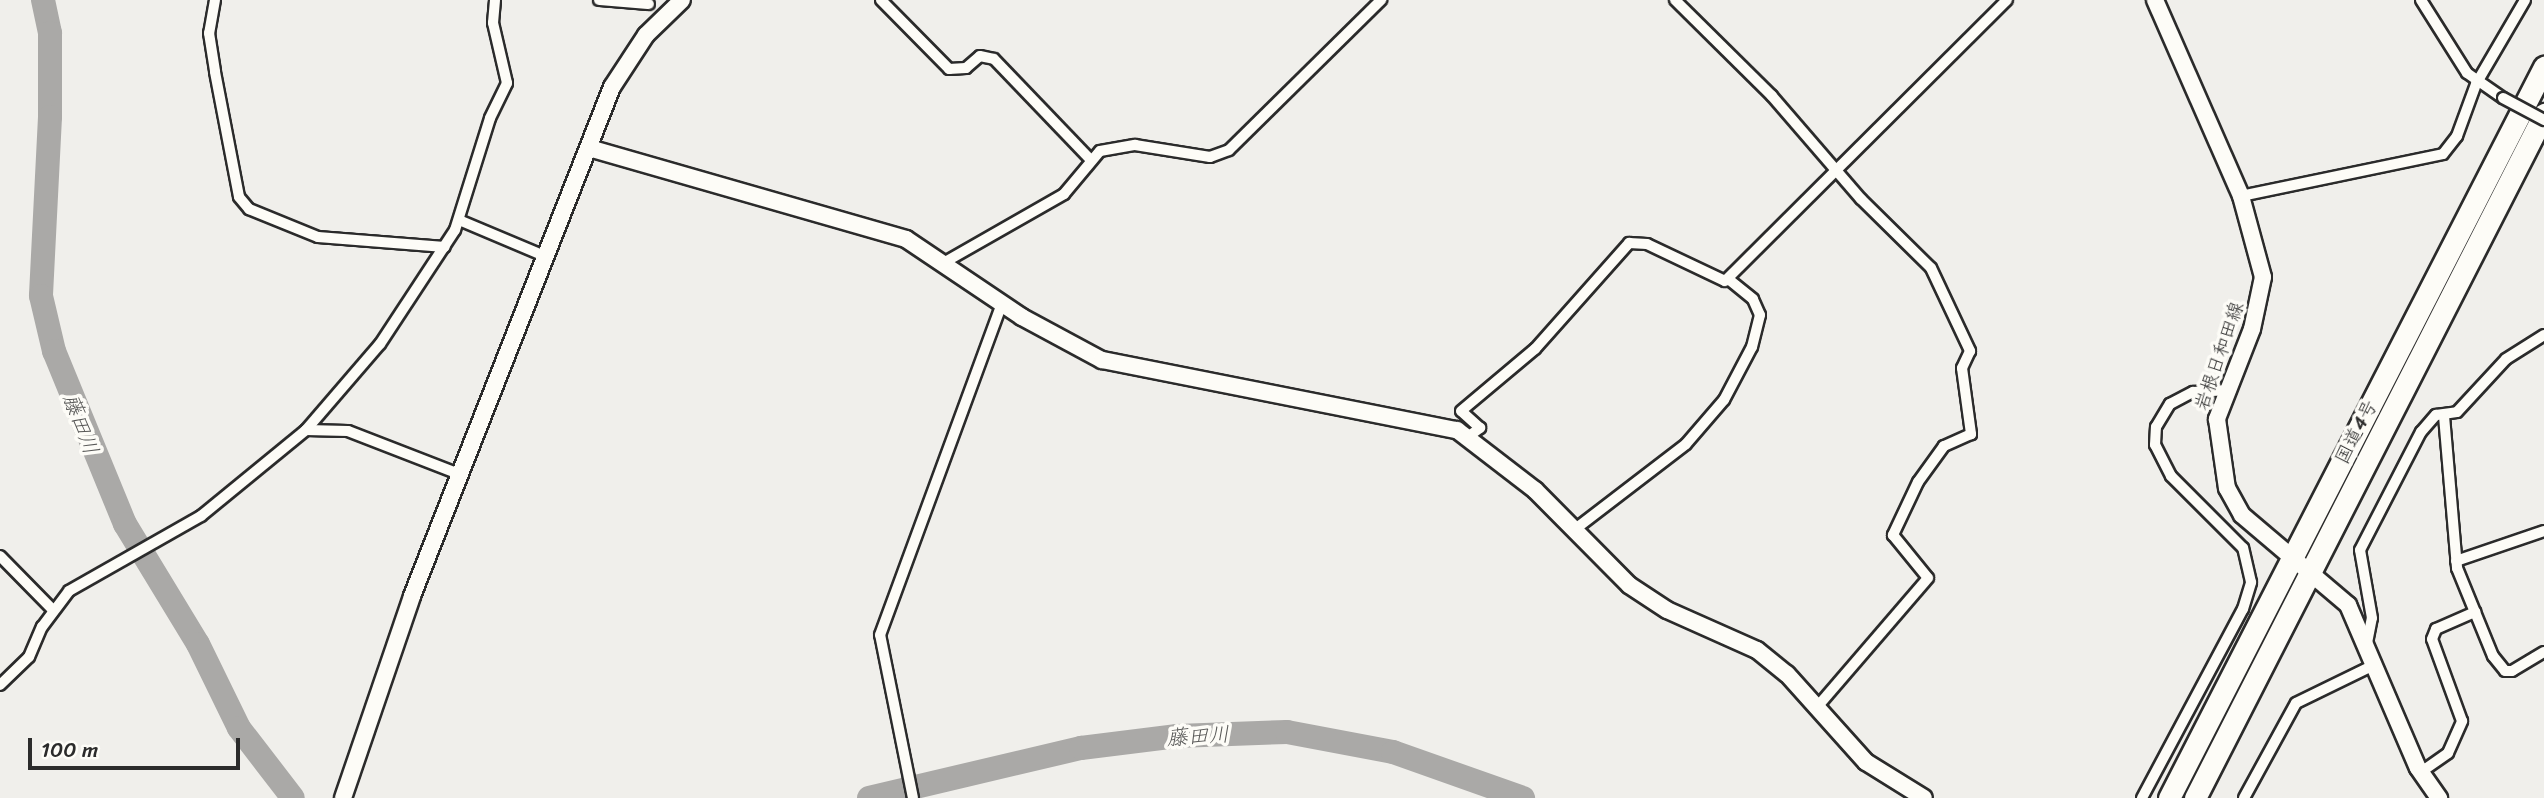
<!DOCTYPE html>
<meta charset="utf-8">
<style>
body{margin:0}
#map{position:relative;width:2544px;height:798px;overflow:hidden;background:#f0efeb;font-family:Sriracha,"Klee One",sans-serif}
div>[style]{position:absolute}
.river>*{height:24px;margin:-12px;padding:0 12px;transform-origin:12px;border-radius:12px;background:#aaa9a7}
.roads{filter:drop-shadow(2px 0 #2b2b2b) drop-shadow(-2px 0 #2b2b2b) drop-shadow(0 2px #2b2b2b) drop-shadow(0 -2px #2b2b2b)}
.street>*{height:10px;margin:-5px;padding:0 5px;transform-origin:5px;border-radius:5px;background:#fdfcf7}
.secondary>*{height:16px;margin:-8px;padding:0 8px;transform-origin:8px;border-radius:8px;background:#fdfcf7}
.highway>*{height:21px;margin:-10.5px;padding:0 10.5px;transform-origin:10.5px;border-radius:10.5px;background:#fdfcf7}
.bridges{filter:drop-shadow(2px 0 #2b2b2b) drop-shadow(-2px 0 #2b2b2b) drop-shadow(0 2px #2b2b2b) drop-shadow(0 -2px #2b2b2b)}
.street-bridge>*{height:10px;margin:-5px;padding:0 5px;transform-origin:5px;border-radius:5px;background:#fdfcf7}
span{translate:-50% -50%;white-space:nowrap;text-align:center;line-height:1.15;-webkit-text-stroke:7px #fdfcf7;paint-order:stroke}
.street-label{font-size:19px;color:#2b2b2b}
.water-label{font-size:21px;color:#575756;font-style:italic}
.scale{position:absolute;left:28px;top:738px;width:212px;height:32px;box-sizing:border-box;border:4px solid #2b2b2b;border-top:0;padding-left:9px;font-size:21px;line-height:24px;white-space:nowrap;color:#2b2b2b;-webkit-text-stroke:5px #fdfcf7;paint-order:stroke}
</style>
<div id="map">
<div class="river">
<div style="left:43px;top:0;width:34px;rotate:78deg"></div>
<div style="left:50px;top:33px;width:84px;rotate:90deg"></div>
<div style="left:50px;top:117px;width:179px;rotate:92.9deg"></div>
<div style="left:41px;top:296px;width:57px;rotate:76.7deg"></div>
<div style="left:54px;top:351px;width:187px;rotate:67.7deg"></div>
<div style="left:125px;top:524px;width:140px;rotate:58.7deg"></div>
<div style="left:198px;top:644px;width:93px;rotate:64deg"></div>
<div style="left:239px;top:728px;width:88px;rotate:52.4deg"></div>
<div style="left:869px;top:798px;width:218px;rotate:-13.3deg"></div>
<div style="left:1081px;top:748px;width:97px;rotate:-7.1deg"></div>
<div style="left:1177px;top:736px;width:110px;rotate:-2.1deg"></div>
<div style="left:1287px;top:732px;width:108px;rotate:10.7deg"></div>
<div style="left:1393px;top:752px;width:138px;rotate:19.5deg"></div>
</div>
<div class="roads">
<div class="street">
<div style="left:215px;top:0;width:34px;rotate:100deg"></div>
<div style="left:209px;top:33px;width:39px;rotate:81deg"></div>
<div style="left:215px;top:72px;width:127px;rotate:79.1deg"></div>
<div style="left:239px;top:197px;width:16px;rotate:50deg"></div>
<div style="left:249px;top:209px;width:74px;rotate:22.1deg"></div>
<div style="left:318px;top:237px;width:127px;rotate:4.5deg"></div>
<div style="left:599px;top:0;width:50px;rotate:4.6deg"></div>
<div style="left:881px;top:0;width:97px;rotate:45.4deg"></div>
<div style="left:949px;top:69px;width:17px;rotate:-3deg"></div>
<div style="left:966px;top:68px;width:18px;rotate:-41deg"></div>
<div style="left:980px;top:56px;width:14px;rotate:12deg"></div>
<div style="left:994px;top:59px;width:140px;rotate:46.2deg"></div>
<div style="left:1675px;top:0;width:136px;rotate:44.7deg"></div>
<div style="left:1772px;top:96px;width:136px;rotate:49.2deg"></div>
<div style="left:1861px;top:199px;width:98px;rotate:44.6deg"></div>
<div style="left:1931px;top:268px;width:92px;rotate:64.8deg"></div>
<div style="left:1970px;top:351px;width:19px;rotate:115deg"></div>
<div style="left:1962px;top:368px;width:67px;rotate:82.2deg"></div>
<div style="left:1971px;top:434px;width:30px;rotate:156deg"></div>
<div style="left:1944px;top:446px;width:44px;rotate:125.8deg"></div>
<div style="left:1918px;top:482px;width:59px;rotate:115.3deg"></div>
<div style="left:1893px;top:535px;width:55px;rotate:50.9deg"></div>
<div style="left:1928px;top:578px;width:172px;rotate:130.7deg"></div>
<div style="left:2421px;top:0;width:86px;rotate:57.8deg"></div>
<div style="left:2467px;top:73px;width:44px;rotate:34.8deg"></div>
<div style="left:2241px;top:196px;width:206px;rotate:-11.7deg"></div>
<div style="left:2443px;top:154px;width:23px;rotate:-52deg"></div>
<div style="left:2457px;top:136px;width:55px;rotate:-69.9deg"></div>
<div style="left:2476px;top:84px;width:97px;rotate:-59.7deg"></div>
<div style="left:459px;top:220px;width:95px;rotate:22.8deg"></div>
<div style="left:945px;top:262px;width:137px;rotate:-29.7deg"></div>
<div style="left:1064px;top:194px;width:56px;rotate:-50.1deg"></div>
<div style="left:1100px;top:151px;width:36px;rotate:-10deg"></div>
<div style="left:1135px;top:145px;width:76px;rotate:9.1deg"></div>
<div style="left:1210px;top:157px;width:20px;rotate:-20deg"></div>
<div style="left:1229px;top:150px;width:214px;rotate:-44.6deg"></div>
<div style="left:2444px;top:416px;width:153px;rotate:85.1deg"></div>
<div style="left:2457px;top:568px;width:95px;rotate:67.8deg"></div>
<div style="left:2493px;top:656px;width:19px;rotate:51deg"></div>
<div style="left:2505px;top:671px;width:7px"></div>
<div style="left:2512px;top:671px;width:37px;rotate:-31deg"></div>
<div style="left:306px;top:430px;width:42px;rotate:1.4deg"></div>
<div style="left:348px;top:431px;width:119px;rotate:21.2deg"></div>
<div style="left:1469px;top:436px;width:14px;rotate:-36deg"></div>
<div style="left:1480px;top:428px;width:25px;rotate:-138deg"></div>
<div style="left:1461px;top:411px;width:97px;rotate:-40deg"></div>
<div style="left:1535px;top:349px;width:142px;rotate:-48.4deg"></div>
<div style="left:1629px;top:243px;width:18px;rotate:3deg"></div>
<div style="left:1647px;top:244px;width:86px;rotate:25.4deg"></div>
<div style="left:1725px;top:281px;width:398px;rotate:-44.9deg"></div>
<div style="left:1574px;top:530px;width:141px;rotate:-37.5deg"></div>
<div style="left:1686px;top:444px;width:58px;rotate:-49.2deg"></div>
<div style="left:1724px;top:400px;width:60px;rotate:-62.2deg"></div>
<div style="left:1752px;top:347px;width:33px;rotate:-76deg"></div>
<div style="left:1760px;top:315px;width:17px;rotate:-114deg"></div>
<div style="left:1753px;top:299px;width:32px;rotate:-141deg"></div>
<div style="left:0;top:556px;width:76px;rotate:45.5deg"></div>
<div style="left:2456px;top:561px;width:93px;rotate:-18.8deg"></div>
<div style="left:2367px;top:643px;width:25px;rotate:-79deg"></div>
<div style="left:2372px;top:618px;width:69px;rotate:-100deg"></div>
<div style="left:2360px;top:550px;width:133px;rotate:-62.7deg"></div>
<div style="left:2421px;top:432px;width:23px;rotate:-49deg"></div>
<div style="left:2436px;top:415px;width:21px;rotate:-8deg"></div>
<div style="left:2457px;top:412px;width:72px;rotate:-47.2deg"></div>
<div style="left:2506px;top:359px;width:45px;rotate:-32.3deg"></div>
<div style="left:0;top:685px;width:40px;rotate:-44deg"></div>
<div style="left:29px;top:657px;width:33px;rotate:-67deg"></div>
<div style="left:42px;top:627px;width:45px;rotate:-53.1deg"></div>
<div style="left:69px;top:591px;width:152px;rotate:-29.6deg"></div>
<div style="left:201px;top:516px;width:136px;rotate:-39.3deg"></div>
<div style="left:306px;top:430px;width:113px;rotate:-49.3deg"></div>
<div style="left:380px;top:344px;width:136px;rotate:-56.7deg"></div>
<div style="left:455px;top:230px;width:117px;rotate:-72.6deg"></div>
<div style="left:490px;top:118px;width:39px;rotate:-64deg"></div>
<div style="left:507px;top:83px;width:62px;rotate:-103.1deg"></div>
<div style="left:493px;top:23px;width:23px;rotate:-85deg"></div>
<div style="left:2421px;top:772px;width:33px;rotate:-35deg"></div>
<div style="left:2448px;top:753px;width:35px;rotate:-66deg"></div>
<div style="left:2462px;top:721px;width:87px;rotate:-110.1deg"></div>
<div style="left:2432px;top:639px;width:11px;rotate:-68deg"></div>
<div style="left:2436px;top:629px;width:43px;rotate:-23.6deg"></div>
<div style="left:913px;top:798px;width:166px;rotate:-101.4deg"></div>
<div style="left:880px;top:635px;width:353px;rotate:-69.8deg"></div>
<div style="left:2142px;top:798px;width:214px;rotate:-61.9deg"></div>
<div style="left:2243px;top:609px;width:28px;rotate:-73deg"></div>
<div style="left:2251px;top:582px;width:35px;rotate:-103deg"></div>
<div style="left:2243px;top:548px;width:102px;rotate:-135deg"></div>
<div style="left:2171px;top:476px;width:35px;rotate:-117deg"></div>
<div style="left:2155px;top:445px;width:18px;rotate:-87deg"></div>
<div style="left:2156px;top:427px;width:27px;rotate:-59deg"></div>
<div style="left:2170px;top:404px;width:26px;rotate:-28deg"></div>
<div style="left:2193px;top:392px;width:33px;rotate:-3deg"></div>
<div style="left:2244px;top:798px;width:108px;rotate:-61.3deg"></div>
<div style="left:2296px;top:703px;width:89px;rotate:-26deg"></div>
</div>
<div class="secondary">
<div style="left:2155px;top:0;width:214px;rotate:66.3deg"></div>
<div style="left:2241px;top:196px;width:84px;rotate:74.8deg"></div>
<div style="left:2263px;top:277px;width:53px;rotate:101.9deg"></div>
<div style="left:2252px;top:329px;width:97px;rotate:111.3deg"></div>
<div style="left:2217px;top:419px;width:70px;rotate:81.8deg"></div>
<div style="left:2227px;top:488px;width:31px;rotate:61deg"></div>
<div style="left:2242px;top:515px;width:139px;rotate:40.3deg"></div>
<div style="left:2348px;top:605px;width:177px;rotate:66.8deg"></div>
<div style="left:2418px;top:768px;width:37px;rotate:55deg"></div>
<div style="left:589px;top:148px;width:330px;rotate:16deg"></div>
<div style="left:906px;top:239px;width:140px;rotate:33.9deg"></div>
<div style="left:1022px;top:317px;width:91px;rotate:28.3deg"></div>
<div style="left:1102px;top:360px;width:362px;rotate:11.2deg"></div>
<div style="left:1457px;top:430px;width:98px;rotate:37.6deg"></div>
<div style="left:1535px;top:490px;width:134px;rotate:45.3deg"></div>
<div style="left:1629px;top:585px;width:45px;rotate:33.3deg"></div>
<div style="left:1667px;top:610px;width:98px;rotate:24deg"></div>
<div style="left:1757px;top:650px;width:38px;rotate:39deg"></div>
<div style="left:1787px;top:674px;width:118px;rotate:48.1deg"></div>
<div style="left:1866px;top:762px;width:68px;rotate:31.8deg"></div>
<div style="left:343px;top:798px;width:213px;rotate:-71.1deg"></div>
<div style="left:412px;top:596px;width:547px;rotate:-68.55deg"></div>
<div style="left:612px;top:87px;width:62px;rotate:-56.8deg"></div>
<div style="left:646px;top:35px;width:50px;rotate:-44.2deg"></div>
</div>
<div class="highway">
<div style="left:2169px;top:798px;width:822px;rotate:-62.84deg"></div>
<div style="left:2195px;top:798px;width:768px;rotate:-62.97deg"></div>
</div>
</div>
<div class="bridges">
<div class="street-bridge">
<div style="left:2503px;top:98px;width:47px;rotate:28.2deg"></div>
</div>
</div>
<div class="street-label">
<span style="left:2219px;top:356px;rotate:-71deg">岩根日和田線</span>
<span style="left:2356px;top:432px;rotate:-63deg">国道4号</span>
</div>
<div class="water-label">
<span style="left:81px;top:424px;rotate:69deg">藤田川</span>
<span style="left:1198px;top:736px;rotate:-4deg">藤田川</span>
</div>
<div class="scale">100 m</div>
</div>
